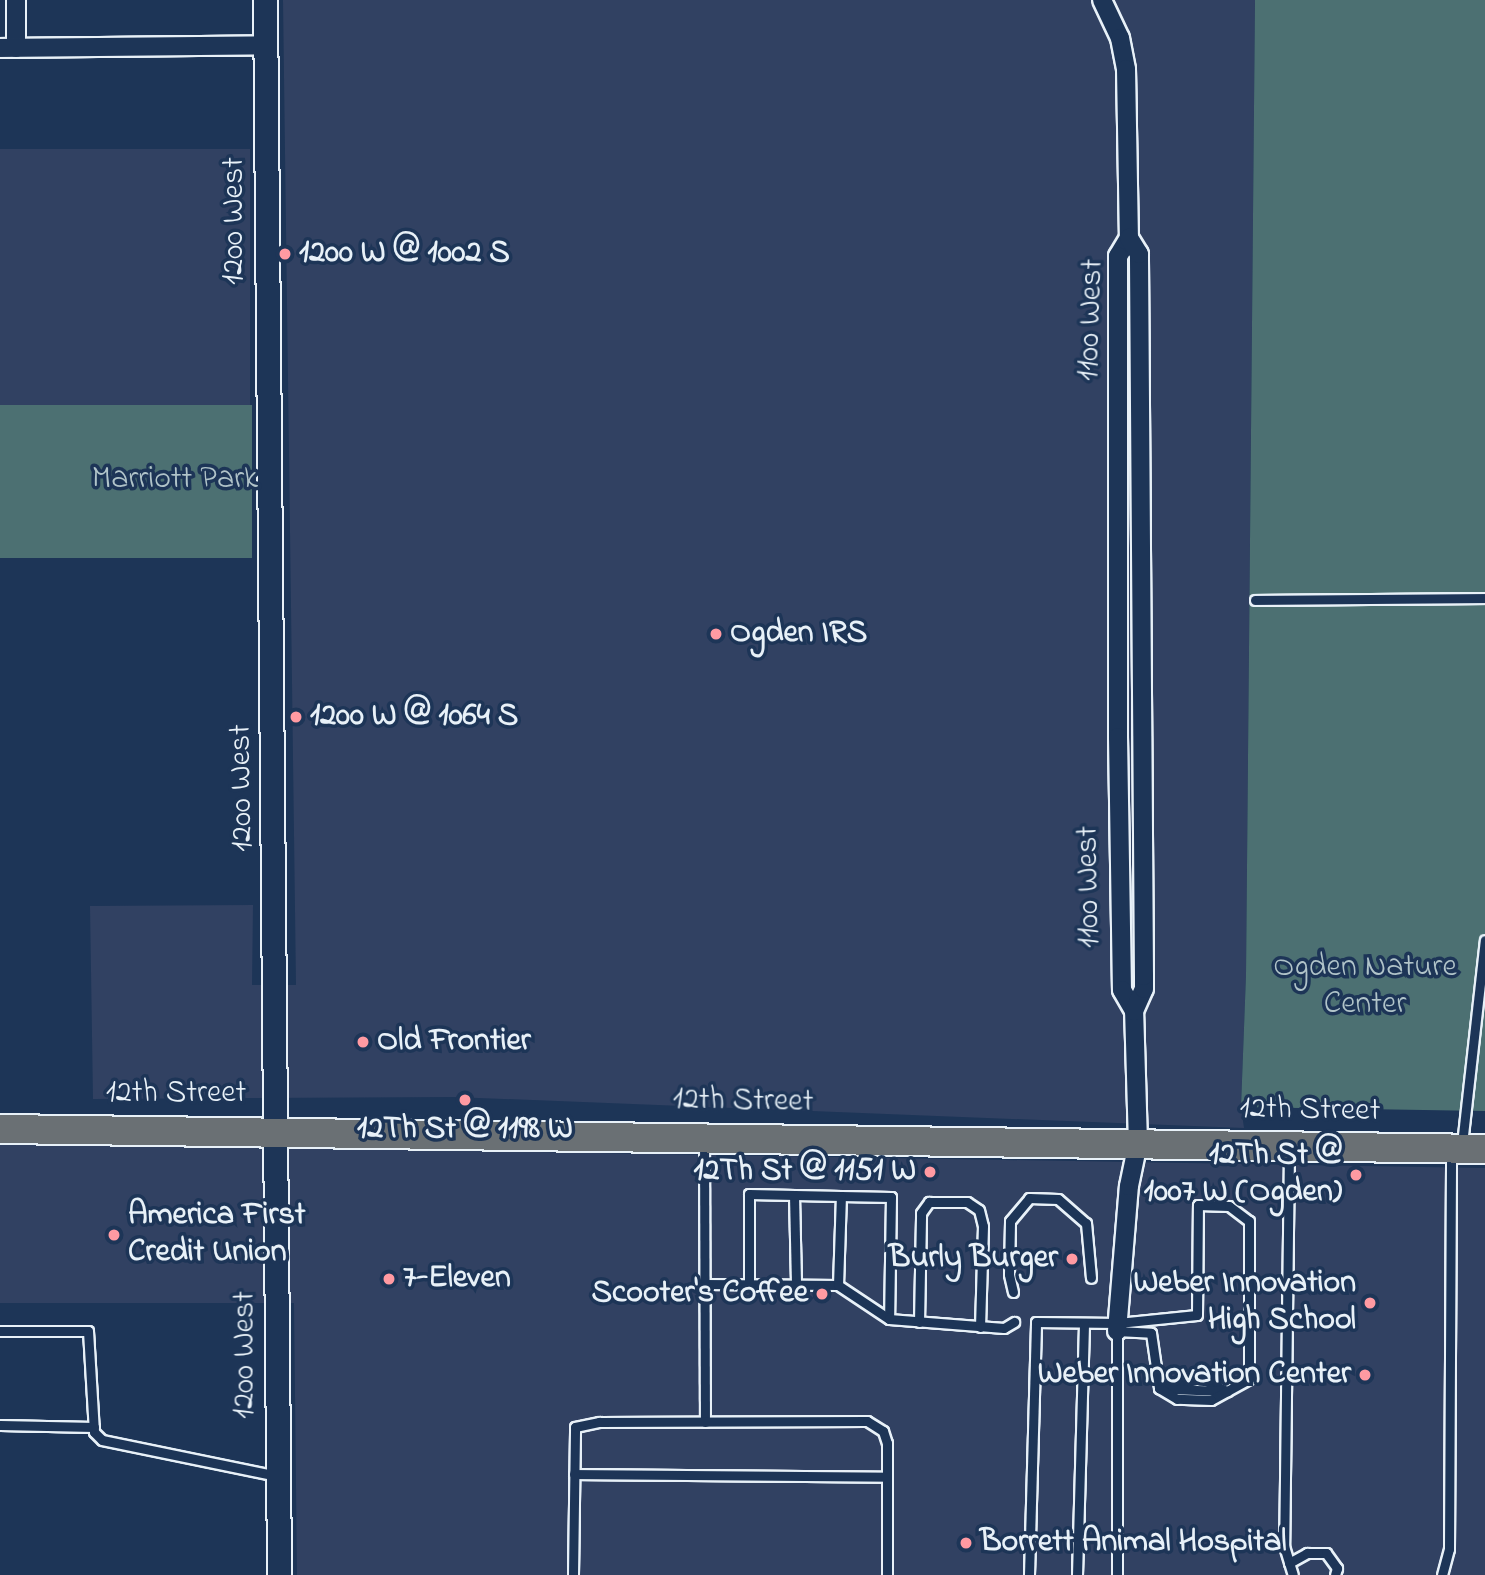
<!DOCTYPE html>
<style>
body{margin:0}
#map{position:relative;width:1485px;height:1575px;overflow:hidden;background:#1d3557;font-family:"Indie Flower",sans-serif}
div>[style]{position:absolute}
.built>*{inset:0;background:#314162;transform-origin:0 0}
.green>*{inset:0;background:#4c7072;transform-origin:0 0}
.roads{filter:drop-shadow(2px 0 #e8f1f8) drop-shadow(-2px 0 #e8f1f8) drop-shadow(0 2px #e8f1f8) drop-shadow(0 -2px #e8f1f8)}
.service>*{height:9px;margin:-4.5px;padding:0 4.5px;transform-origin:4.5px;border-radius:4.5px;background:#1d3557}
.minor>*{height:18px;margin:-9px;padding:0 9px;transform-origin:9px;border-radius:9px;background:#1d3557}
.tertiary>*{height:23px;margin:-11.5px;padding:0 11.5px;transform-origin:11.5px;border-radius:11.5px;background:#1d3557}
.primary>*{height:28px;margin:-14px;padding:0 14px;transform-origin:14px;border-radius:14px;background:#6a7074}
.dots>*{width:19px;height:19px;translate:-50% -50%;box-sizing:border-box;border:4px solid #1d3557;border-radius:50%}
span{translate:-50% -50%;white-space:nowrap;text-align:center;line-height:1.15;-webkit-text-stroke:7px #1d3557;paint-order:stroke}
.street-label{font-size:32px;color:#e8f1f8}
.poi-label{font-size:32px;color:#e8f1f8;font-weight:700}
.left{translate:0 -50%;text-align:left}
.right{translate:-100% -50%;text-align:right}
.park-label{font-size:32px;color:#b1c4c9}
</style>
<div id="map">
<div class="built">
<div style="clip-path:polygon(283px 0,1255px 0,1246px 975px,1241px 1107px,1244px 1128px,454px 1097px,93px 1099px,90px 906px,253px 905px,252px 985px,296px 985px)"></div>
<div style="left:250px;top:149px;width:256px;height:250px;rotate:90deg"></div>
<div style="clip-path:polygon(0 1143px,1485px 1168px,1485px 1575px,297px 1575px,294px 1303px,0 1303px)"></div>
</div>
<div class="green">
<div style="clip-path:polygon(1255px 0,1485px 0,1485px 1111px,1241px 1107px,1246px 975px)"></div>
<div style="left:252px;top:405px;width:153px;height:252px;rotate:90deg"></div>
</div>
<div class="roads">
<div class="service">
<div style="left:1255px;top:600px;width:230px;rotate:-0.5deg"></div>
<div style="left:704px;top:1141px;width:281px;rotate:89.8deg"></div>
<div style="left:1462px;top:1144px;width:205px;rotate:-83.6deg"></div>
<div style="left:1289px;top:1151px;width:395px;rotate:90.7deg"></div>
<div style="left:1284px;top:1546px;width:30px;rotate:73deg"></div>
<div style="left:794px;top:1195px;width:89px;rotate:88.7deg"></div>
<div style="left:704px;top:1284px;width:134px;rotate:0.4deg"></div>
<div style="left:838px;top:1285px;width:89px;rotate:-88.1deg"></div>
<div style="left:841px;top:1196px;width:50px;rotate:1.1deg"></div>
<div style="left:891px;top:1197px;width:122px;rotate:90.9deg"></div>
<div style="left:889px;top:1319px;width:61px;rotate:-146.3deg"></div>
<div style="left:749px;top:1284px;width:90px;rotate:-90deg"></div>
<div style="left:749px;top:1194px;width:92px;rotate:1.2deg"></div>
<div style="left:1013px;top:1292px;width:18px;rotate:-103deg"></div>
<div style="left:1009px;top:1274px;width:53px;rotate:-88.9deg"></div>
<div style="left:1010px;top:1221px;width:30px;rotate:-50deg"></div>
<div style="left:1029px;top:1198px;width:29px;rotate:2deg"></div>
<div style="left:1058px;top:1199px;width:37px;rotate:41deg"></div>
<div style="left:1086px;top:1223px;width:55px;rotate:84.8deg"></div>
<div style="left:889px;top:1319px;width:115px;rotate:4.5deg"></div>
<div style="left:1004px;top:1328px;width:12px;rotate:-31deg"></div>
<div style="left:919px;top:1322px;width:109px;rotate:-88.9deg"></div>
<div style="left:921px;top:1213px;width:14px;rotate:-54deg"></div>
<div style="left:929px;top:1202px;width:38px"></div>
<div style="left:967px;top:1202px;width:14px;rotate:34deg"></div>
<div style="left:979px;top:1210px;width:16px;rotate:76deg"></div>
<div style="left:983px;top:1226px;width:101px;rotate:91.7deg"></div>
<div style="left:0;top:1331px;width:88px"></div>
<div style="left:88px;top:1331px;width:101px;rotate:86.6deg"></div>
<div style="left:94px;top:1432px;width:11px;rotate:45deg"></div>
<div style="left:102px;top:1440px;width:179px;rotate:11.6deg"></div>
<div style="left:1159px;top:1388px;width:43px;rotate:-12.1deg"></div>
<div style="left:1201px;top:1379px;width:29px;rotate:25deg"></div>
<div style="left:1172px;top:1389px;width:49px;rotate:2.3deg"></div>
<div style="left:0;top:1425px;width:94px;rotate:1.2deg"></div>
<div style="left:574px;top:1474px;width:313px;rotate:0.5deg"></div>
<div style="left:1289px;top:1563px;width:21px;rotate:-29deg"></div>
<div style="left:1307px;top:1553px;width:19px"></div>
<div style="left:1326px;top:1553px;width:19px;rotate:54deg"></div>
<div style="left:1337px;top:1568px;width:7px;rotate:106deg"></div>
<div style="left:573px;top:1575px;width:148px;rotate:-89.2deg"></div>
<div style="left:575px;top:1427px;width:25px;rotate:-12deg"></div>
<div style="left:599px;top:1422px;width:268px;rotate:-0.2deg"></div>
<div style="left:867px;top:1421px;width:19px;rotate:32deg"></div>
<div style="left:883px;top:1431px;width:13px;rotate:72deg"></div>
<div style="left:887px;top:1443px;width:132px;rotate:90deg"></div>
<div style="left:1029px;top:1575px;width:253px;rotate:-88.4deg"></div>
<div style="left:1036px;top:1322px;width:82px;rotate:0.7deg"></div>
<div style="left:1118px;top:1323px;width:79px;rotate:-5.8deg"></div>
<div style="left:1197px;top:1315px;width:110px;rotate:-89.5deg"></div>
<div style="left:1198px;top:1205px;width:31px;rotate:2deg"></div>
<div style="left:1229px;top:1206px;width:25px;rotate:37deg"></div>
<div style="left:1249px;top:1221px;width:158px;rotate:90deg"></div>
<div style="left:1249px;top:1379px;width:43px;rotate:151.1deg"></div>
<div style="left:1211px;top:1400px;width:34px;rotate:-178deg"></div>
<div style="left:1177px;top:1399px;width:21px;rotate:-149deg"></div>
<div style="left:1077px;top:1575px;width:252px;rotate:-88.4deg"></div>
<div style="left:1117px;top:1575px;width:244px;rotate:-90deg"></div>
<div style="left:1117px;top:1331px;width:34px;rotate:3deg"></div>
<div style="left:1151px;top:1333px;width:56px;rotate:81.7deg"></div>
<div style="left:1442px;top:1575px;width:27px;rotate:-75deg"></div>
<div style="left:1449px;top:1549px;width:395px;rotate:-89.7deg"></div>
</div>
<div class="minor">
<div style="left:16px;top:0;width:48px;rotate:90deg"></div>
<div style="left:1102px;top:0;width:42px;rotate:64.7deg"></div>
<div style="left:1120px;top:38px;width:32px;rotate:79deg"></div>
<div style="left:1126px;top:69px;width:169px;rotate:89deg"></div>
<div style="left:0;top:48px;width:265px;rotate:-0.6deg"></div>
<div style="left:1129px;top:238px;width:21px;rotate:121deg"></div>
<div style="left:1118px;top:256px;width:481px;rotate:90deg"></div>
<div style="left:1118px;top:737px;width:253px;rotate:89.1deg"></div>
<div style="left:1122px;top:990px;width:24px;rotate:60deg"></div>
<div style="left:1117px;top:1331px;width:145px;rotate:-85.3deg"></div>
<div style="left:1129px;top:1186px;width:44px;rotate:-78.2deg"></div>
<div style="left:1138px;top:1143px;width:132px;rotate:-91.7deg"></div>
<div style="left:1134px;top:1011px;width:24px;rotate:-66deg"></div>
<div style="left:1144px;top:989px;width:13px;rotate:-90deg"></div>
<div style="left:1144px;top:976px;width:722px;rotate:-90.4deg"></div>
<div style="left:1139px;top:254px;width:19px;rotate:-122deg"></div>
</div>
<div class="tertiary">
<div style="left:265px;top:0;width:1575px;rotate:89.49deg"></div>
</div>
<div class="primary">
<div style="left:0;top:1129px;width:1485px;rotate:0.77deg"></div>
</div>
</div>
<div class="dots">
<div style="left:285px;top:254px;background:#ff9aa2"></div>
<div style="left:716px;top:634px;background:#ff9aa2"></div>
<div style="left:296px;top:717px;background:#ff9aa2"></div>
<div style="left:363px;top:1042px;background:#ff9aa2"></div>
<div style="left:465px;top:1100px;background:#ff9aa2"></div>
<div style="left:930px;top:1172px;background:#ff9aa2"></div>
<div style="left:1356px;top:1175px;background:#ff9aa2"></div>
<div style="left:114px;top:1235px;background:#ff9aa2"></div>
<div style="left:1072px;top:1259px;background:#ff9aa2"></div>
<div style="left:389px;top:1279px;background:#ff9aa2"></div>
<div style="left:822px;top:1294px;background:#ff9aa2"></div>
<div style="left:1370px;top:1303px;background:#ff9aa2"></div>
<div style="left:1365px;top:1375px;background:#ff9aa2"></div>
<div style="left:966px;top:1543px;background:#ff9aa2"></div>
</div>
<div class="street-label">
<span style="left:235px;top:221px;rotate:-90deg">1200 West</span>
<span style="left:1092px;top:320px;rotate:-88deg">1100 West</span>
<span style="left:243px;top:788px;rotate:-91deg">1200 West</span>
<span style="left:1090px;top:887px;rotate:-91deg">1100 West</span>
<span style="left:176px;top:1094px">12th Street</span>
<span style="left:743px;top:1102px;rotate:1deg">12th Street</span>
<span style="left:1310px;top:1111px;rotate:1deg">12th Street</span>
<span style="left:246px;top:1355px;rotate:-90deg">1200 West</span>
</div>
<div class="poi-label">
<span class="left" style="left:299px;top:254px">1200 W @ 1002 S</span>
<span class="left" style="left:730px;top:634px">Ogden IRS</span>
<span class="left" style="left:310px;top:717px">1200 W @ 1064 S</span>
<span class="left" style="left:377px;top:1042px">Old Frontier</span>
<span style="left:465px;top:1130px">12Th St @ 1198 W</span>
<span class="right" style="left:1342px;top:1175px">12Th St @<br>1007 W (Ogden)</span>
<span class="right" style="left:916px;top:1172px">12Th St @ 1151 W</span>
<span class="left" style="left:128px;top:1235px">America First<br>Credit Union</span>
<span class="right" style="left:1058px;top:1259px">Burly Burger</span>
<span class="left" style="left:403px;top:1279px">7-Eleven</span>
<span class="right" style="left:1356px;top:1303px">Weber Innovation<br>High School</span>
<span class="right" style="left:808px;top:1294px">Scooter's Coffee</span>
<span class="right" style="left:1351px;top:1375px">Weber Innovation Center</span>
<span class="left" style="left:980px;top:1543px">Borrett Animal Hospital</span>
</div>
<div class="park-label">
<span style="left:175px;top:480px">Marriott Park</span>
<span style="left:1365px;top:987px">Ogden Nature<br>Center</span>
</div>
</div>
